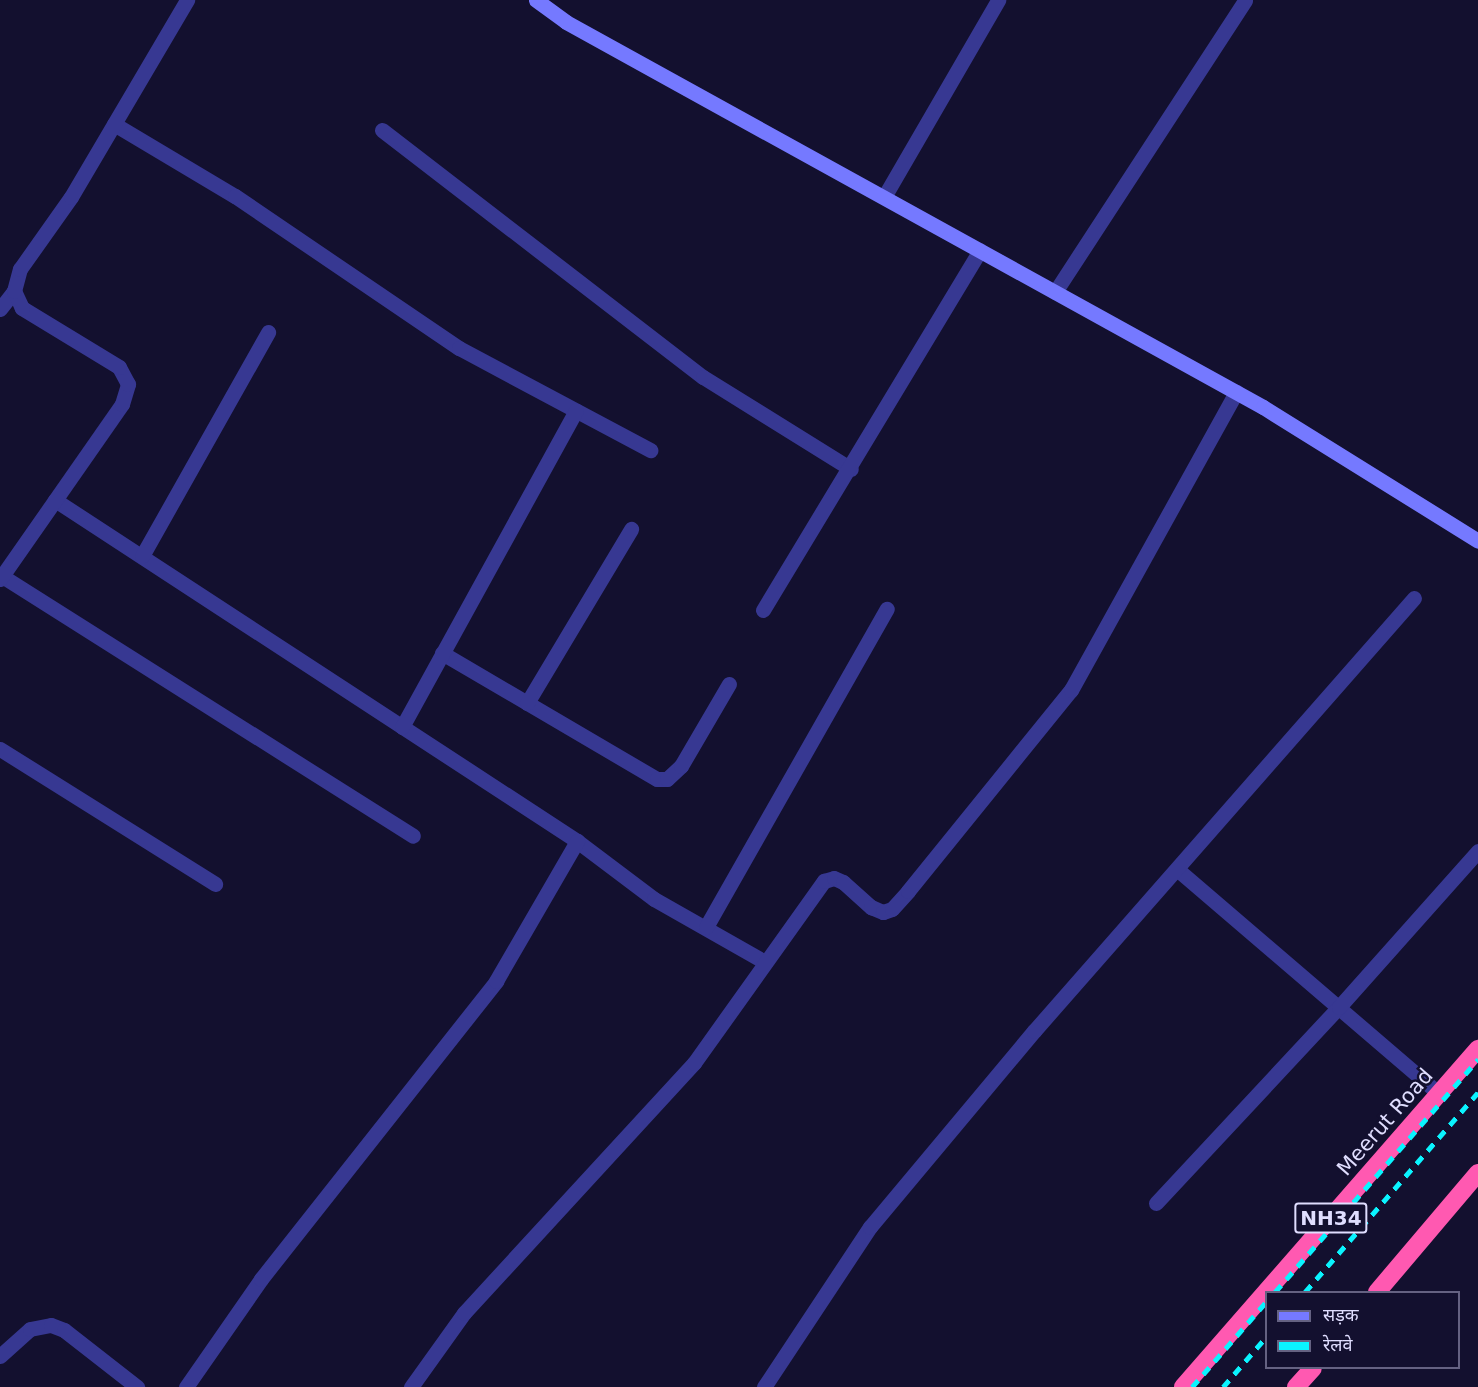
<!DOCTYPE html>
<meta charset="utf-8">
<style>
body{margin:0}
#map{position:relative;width:1478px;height:1387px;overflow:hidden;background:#13102f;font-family:"DejaVu Sans","Noto Sans Devanagari",sans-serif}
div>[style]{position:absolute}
.street>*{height:15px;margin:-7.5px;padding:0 7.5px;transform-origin:7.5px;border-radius:7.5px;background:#373892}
.secondary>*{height:15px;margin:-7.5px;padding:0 7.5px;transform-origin:7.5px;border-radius:7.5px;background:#7579ff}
.highway>*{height:18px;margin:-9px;padding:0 9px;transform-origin:9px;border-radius:9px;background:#ff59b1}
.rail>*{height:4.5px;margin-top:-2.25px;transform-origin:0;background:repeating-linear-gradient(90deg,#0af4ff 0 9px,transparent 0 17px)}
span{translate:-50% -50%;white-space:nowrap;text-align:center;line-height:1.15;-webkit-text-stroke:5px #13102f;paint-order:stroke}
.shield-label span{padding:2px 4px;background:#13102f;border:2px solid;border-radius:4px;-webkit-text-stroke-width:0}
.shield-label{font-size:20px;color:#e0deff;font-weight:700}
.street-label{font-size:21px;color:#e0deff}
.legend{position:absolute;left:1265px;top:1291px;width:195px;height:78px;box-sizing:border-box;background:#13102f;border:2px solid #656282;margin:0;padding:8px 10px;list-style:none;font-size:18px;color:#e0deff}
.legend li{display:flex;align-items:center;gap:12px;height:30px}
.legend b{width:30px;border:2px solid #656282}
</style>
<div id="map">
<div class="street">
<div style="left:114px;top:124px;width:141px;rotate:30.8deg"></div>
<div style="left:235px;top:196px;width:271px;rotate:34.2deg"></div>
<div style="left:459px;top:348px;width:217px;rotate:28.1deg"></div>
<div style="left:382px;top:130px;width:405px;rotate:37.6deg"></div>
<div style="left:703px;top:377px;width:174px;rotate:31.9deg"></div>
<div style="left:884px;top:197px;width:228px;rotate:-59.9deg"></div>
<div style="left:1055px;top:292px;width:348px;rotate:-56.9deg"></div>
<div style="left:0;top:309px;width:23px;rotate:-52deg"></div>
<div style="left:55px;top:500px;width:624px;rotate:33.15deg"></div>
<div style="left:577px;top:841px;width:96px;rotate:37deg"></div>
<div style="left:654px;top:899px;width:128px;rotate:29.6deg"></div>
<div style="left:142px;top:556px;width:257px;rotate:-60.6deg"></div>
<div style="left:2px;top:576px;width:486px;rotate:32.3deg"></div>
<div style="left:0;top:579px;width:213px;rotate:-55.1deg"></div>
<div style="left:122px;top:404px;width:21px;rotate:-73deg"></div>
<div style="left:128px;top:384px;width:19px;rotate:-118deg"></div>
<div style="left:119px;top:367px;width:114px;rotate:-148.7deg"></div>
<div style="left:22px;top:308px;width:19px;rotate:-115deg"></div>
<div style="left:14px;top:291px;width:23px;rotate:-75deg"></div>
<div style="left:20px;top:269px;width:88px;rotate:-54.7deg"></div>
<div style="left:71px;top:197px;width:229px;rotate:-59.5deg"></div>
<div style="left:763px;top:610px;width:420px;rotate:-58.9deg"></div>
<div style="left:442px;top:653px;width:249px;rotate:30.4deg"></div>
<div style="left:657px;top:779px;width:10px"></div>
<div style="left:667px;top:779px;width:19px;rotate:-43deg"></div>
<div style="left:681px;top:766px;width:95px;rotate:-59.7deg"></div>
<div style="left:527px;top:703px;width:203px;rotate:-59.1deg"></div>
<div style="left:402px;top:727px;width:361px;rotate:-61.2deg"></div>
<div style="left:0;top:749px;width:254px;rotate:32.1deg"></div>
<div style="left:1178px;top:870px;width:344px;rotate:40.6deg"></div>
<div style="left:706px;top:927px;width:366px;rotate:-60.4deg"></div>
<div style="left:1156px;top:1203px;width:268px;rotate:-47deg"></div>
<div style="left:1339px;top:1007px;width:209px;rotate:-48.3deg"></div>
<div style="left:0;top:1356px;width:40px;rotate:-42deg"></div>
<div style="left:30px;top:1329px;width:21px;rotate:-11deg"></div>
<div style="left:51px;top:1325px;width:14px;rotate:21deg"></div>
<div style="left:64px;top:1330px;width:93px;rotate:38deg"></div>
<div style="left:186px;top:1387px;width:131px;rotate:-55.2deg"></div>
<div style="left:261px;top:1279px;width:380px;rotate:-51.7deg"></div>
<div style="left:496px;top:981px;width:162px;rotate:-59.9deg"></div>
<div style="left:411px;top:1387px;width:91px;rotate:-54.4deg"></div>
<div style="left:464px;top:1313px;width:340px;rotate:-47.4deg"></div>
<div style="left:694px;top:1063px;width:224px;rotate:-54.5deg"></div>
<div style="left:824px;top:881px;width:10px;rotate:-17deg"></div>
<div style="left:834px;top:878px;width:10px;rotate:24deg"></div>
<div style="left:843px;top:882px;width:38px;rotate:42deg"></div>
<div style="left:871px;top:907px;width:13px;rotate:23deg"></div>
<div style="left:883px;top:912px;width:9px;rotate:-18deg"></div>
<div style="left:892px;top:909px;width:24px;rotate:-48deg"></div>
<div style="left:908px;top:891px;width:259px;rotate:-51deg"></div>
<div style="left:1071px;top:690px;width:341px;rotate:-61deg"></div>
<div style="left:764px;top:1387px;width:192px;rotate:-56.5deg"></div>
<div style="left:870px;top:1227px;width:256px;rotate:-50.1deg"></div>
<div style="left:1034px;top:1031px;width:576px;rotate:-48.73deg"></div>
</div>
<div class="secondary">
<div style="left:536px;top:0;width:37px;rotate:36deg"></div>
<div style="left:566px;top:22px;width:796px;rotate:28.91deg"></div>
<div style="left:1263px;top:407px;width:253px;rotate:31.9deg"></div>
</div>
<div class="highway">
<div style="left:1377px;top:1292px;width:156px;rotate:-49.7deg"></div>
<div style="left:1183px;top:1387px;width:449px;rotate:-48.9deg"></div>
<div style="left:1296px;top:1387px;width:25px;rotate:-48deg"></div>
</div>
<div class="rail">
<div style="left:1275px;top:1292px;width:309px;rotate:-48.9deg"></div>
<div style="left:1305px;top:1292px;width:264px;rotate:-49.1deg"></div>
<div style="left:1192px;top:1387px;width:113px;rotate:-49deg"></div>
<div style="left:1223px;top:1387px;width:66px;rotate:-49.3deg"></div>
</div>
<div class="shield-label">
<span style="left:1331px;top:1218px">NH34</span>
</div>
<div class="street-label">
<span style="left:1385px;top:1122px;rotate:-49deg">Meerut Road</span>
</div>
<ul class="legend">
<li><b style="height:8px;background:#7579ff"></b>सड़क</li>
<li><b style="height:8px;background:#0af4ff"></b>रेलवे</li>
</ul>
</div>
